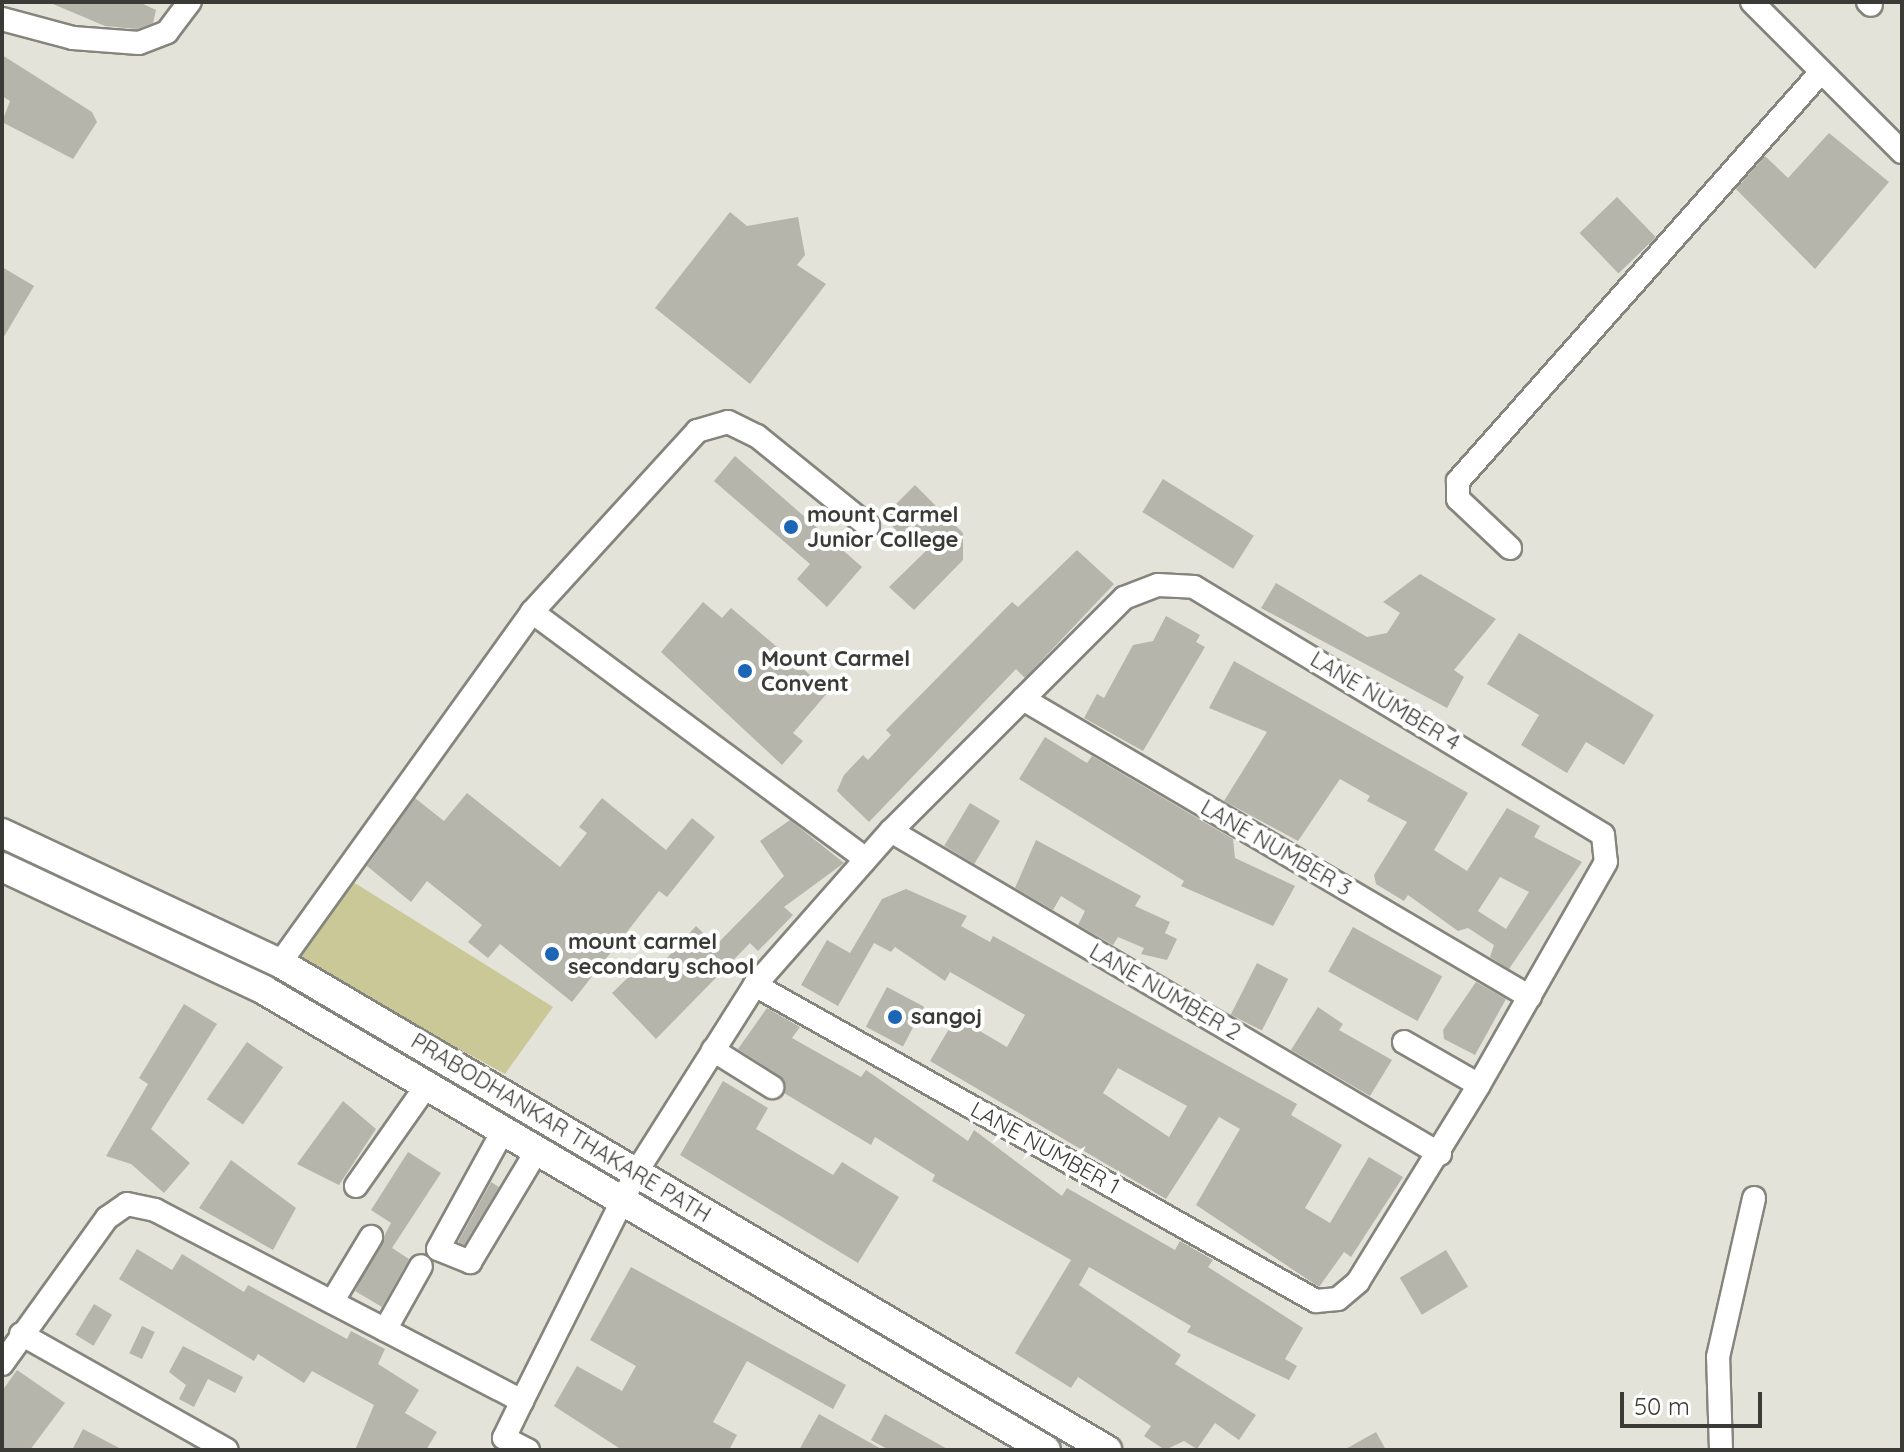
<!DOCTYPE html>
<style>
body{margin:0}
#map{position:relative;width:1904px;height:1452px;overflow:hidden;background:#e3e3da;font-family:Quicksand,sans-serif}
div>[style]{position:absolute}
.green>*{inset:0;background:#cbc898}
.building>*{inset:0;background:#b5b5ac;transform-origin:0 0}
.roads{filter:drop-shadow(2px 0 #86857d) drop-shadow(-2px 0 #86857d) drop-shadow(0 2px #86857d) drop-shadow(0 -2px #86857d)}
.minor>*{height:22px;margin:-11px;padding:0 11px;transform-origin:11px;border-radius:11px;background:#fff}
.major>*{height:28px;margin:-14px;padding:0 14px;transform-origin:14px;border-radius:14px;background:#fff}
.dots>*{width:22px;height:22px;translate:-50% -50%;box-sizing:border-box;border:4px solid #fff;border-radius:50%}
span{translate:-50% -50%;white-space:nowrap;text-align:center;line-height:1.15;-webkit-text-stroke:8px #fff;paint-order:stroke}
.poi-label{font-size:22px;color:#3a3a36;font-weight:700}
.left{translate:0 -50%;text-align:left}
.street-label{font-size:22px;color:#3a3a36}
.frame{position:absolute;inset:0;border:4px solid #3a3a36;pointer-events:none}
.scale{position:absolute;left:1620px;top:1392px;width:142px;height:36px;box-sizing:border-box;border:4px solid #3a3a36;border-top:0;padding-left:10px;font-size:24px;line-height:28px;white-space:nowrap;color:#3a3a36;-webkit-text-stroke:6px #fff;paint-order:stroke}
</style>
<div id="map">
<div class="green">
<div style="clip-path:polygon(350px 880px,553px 1007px,505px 1074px,296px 960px)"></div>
</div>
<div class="building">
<div style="clip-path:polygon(48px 2px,139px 2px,156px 10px,153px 23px,137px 29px,105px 26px)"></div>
<div style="clip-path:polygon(2px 55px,92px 112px,97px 122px,73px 159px,2px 122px,10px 101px,2px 96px)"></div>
<div style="clip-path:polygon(1829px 133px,1889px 182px,1815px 269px,1736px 189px,1765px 156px,1788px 178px)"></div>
<div style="left:1617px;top:197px;width:56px;height:52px;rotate:46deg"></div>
<div style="clip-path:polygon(730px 212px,747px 226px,798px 217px,805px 255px,797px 265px,826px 284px,750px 384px,655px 308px)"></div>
<div style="clip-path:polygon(2px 267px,34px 286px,2px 340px)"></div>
<div style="clip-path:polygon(735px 456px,862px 567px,827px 607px,797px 579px,810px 564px,714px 481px)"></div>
<div style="left:1163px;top:479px;width:107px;height:39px;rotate:32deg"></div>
<div style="clip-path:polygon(915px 485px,963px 533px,963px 560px,914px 610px,889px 587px,933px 544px,912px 524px,901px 535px,883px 517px)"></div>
<div style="clip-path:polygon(1077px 550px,1114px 584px,1025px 678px,1016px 669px,869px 822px,837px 791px,844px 775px,863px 755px,868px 760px,891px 735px,886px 730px,1012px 602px,1018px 607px)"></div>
<div style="clip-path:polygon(1420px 574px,1496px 619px,1454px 670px,1464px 677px,1447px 708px,1261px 608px,1276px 583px,1367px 637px,1387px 633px,1400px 613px,1383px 602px)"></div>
<div style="clip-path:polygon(703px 602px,722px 618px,731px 608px,829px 691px,793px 733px,803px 741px,782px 765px,661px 652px)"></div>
<div style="clip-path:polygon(1166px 616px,1200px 635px,1196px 642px,1205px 647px,1143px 751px,1084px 718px,1097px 694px,1104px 698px,1133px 645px,1153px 641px)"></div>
<div style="clip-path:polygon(1519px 633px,1654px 715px,1624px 765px,1586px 742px,1567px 773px,1521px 745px,1539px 715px,1487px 684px)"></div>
<div style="clip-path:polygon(evenodd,1234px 661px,1468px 793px,1434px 850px,1467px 871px,1507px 808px,1540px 826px,1534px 837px,1582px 862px,1509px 969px,1490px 957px,1494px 945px,1468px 928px,1458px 931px,1408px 895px,1404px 901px,1376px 884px,1374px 875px,1407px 822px,1367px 801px,1370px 796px,1340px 779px,1298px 841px,1224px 801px,1267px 732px,1209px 708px,1234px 661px,1500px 877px,1529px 892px,1506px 929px,1478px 911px,1500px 877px)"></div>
<div style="clip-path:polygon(1045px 737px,1087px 763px,1092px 756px,1233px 839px,1235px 858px,1295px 886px,1273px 926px,1181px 886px,1184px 881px,1019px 779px)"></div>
<div style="clip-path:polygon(467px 793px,560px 867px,587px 833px,579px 827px,602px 798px,666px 850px,692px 818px,715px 837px,667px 897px,659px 891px,572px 1002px,500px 944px,488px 958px,468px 942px,482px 925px,427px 881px,411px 902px,367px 866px,415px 798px,444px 821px)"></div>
<div style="left:970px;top:803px;width:35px;height:50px;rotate:31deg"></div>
<div style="clip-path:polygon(790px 820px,844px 863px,784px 907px,793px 915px,758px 951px,750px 943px,656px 1039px,612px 993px,640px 966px,650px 977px,696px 926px,716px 945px,784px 876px,760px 841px)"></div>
<div style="clip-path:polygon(1036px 840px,1141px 896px,1135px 906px,1170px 922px,1165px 933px,1177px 939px,1167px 960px,1141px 954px,1144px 948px,1118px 937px,1113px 945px,1078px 925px,1085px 911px,1061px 896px,1053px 910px,1015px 888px)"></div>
<div style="clip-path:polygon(evenodd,906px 889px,967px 916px,961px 926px,990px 942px,993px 936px,1297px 1104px,1291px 1115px,1342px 1145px,1305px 1208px,1330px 1223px,1369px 1157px,1403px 1177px,1351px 1257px,1344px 1252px,1319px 1287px,1196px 1205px,1240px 1129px,1219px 1117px,1166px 1199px,930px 1061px,956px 1017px,1007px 1047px,1025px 1015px,950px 972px,945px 981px,895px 947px,891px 952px,874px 943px,838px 1006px,801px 985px,827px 940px,850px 953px,882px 899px,906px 889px,1118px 1068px,1187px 1106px,1169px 1137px,1103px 1093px,1118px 1068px)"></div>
<div style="left:1353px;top:927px;width:102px;height:51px;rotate:29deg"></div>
<div style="left:1257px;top:963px;width:35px;height:58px;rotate:27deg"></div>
<div style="clip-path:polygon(1476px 982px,1506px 999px,1475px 1055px,1444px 1039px,1443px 1030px)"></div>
<div style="left:887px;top:987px;width:42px;height:45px;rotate:28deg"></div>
<div style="clip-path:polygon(184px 1004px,217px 1024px,151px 1129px,190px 1163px,164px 1193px,131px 1164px,106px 1156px,148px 1084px,139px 1078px)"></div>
<div style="clip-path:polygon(1318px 1007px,1343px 1024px,1339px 1030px,1392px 1060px,1370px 1096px,1291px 1050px)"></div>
<div style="clip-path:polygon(767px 1008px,800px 1027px,792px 1038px,861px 1077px,866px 1070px,968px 1141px,974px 1130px,1062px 1196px,1067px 1188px,1175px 1250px,1180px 1241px,1213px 1260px,1208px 1267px,1303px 1328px,1285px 1359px,1297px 1366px,1289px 1380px,1187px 1332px,1191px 1326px,1089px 1267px,1079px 1285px,1181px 1355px,1175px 1364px,1256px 1415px,1239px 1440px,1215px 1423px,1197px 1449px,1184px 1441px,1165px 1450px,1144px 1436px,1151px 1426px,1078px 1377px,1071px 1388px,1015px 1353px,1071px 1260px,932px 1181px,935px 1175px,875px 1137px,871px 1145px,784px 1093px,780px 1076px,738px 1049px)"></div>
<div style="left:247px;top:1042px;width:44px;height:70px;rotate:35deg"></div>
<div style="clip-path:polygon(723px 1081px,768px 1108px,756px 1129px,833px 1175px,842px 1162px,899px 1197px,858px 1263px,680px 1155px)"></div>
<div style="clip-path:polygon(343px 1101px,376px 1129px,339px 1185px,297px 1164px)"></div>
<div style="clip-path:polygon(408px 1152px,441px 1173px,392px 1248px,409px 1259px,382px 1307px,355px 1291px,391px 1223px,371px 1210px)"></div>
<div style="clip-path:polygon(231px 1160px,296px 1208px,273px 1250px,199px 1208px)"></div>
<div style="clip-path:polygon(491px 1182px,499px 1187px,464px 1245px,458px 1242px)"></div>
<div style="clip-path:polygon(137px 1249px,172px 1270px,182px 1254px,244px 1292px,248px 1285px,347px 1339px,351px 1331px,385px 1349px,378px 1364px,419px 1390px,405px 1413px,437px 1432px,426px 1450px,355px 1450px,374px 1405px,312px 1371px,304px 1383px,258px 1354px,254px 1361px,119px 1279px)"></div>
<div style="left:1446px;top:1250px;width:43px;height:54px;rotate:59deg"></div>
<div style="clip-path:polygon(631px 1267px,846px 1385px,833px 1409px,747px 1361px,713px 1422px,737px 1435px,729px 1450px,622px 1450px,554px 1406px,577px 1366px,622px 1391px,636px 1366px,590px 1340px)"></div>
<div style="left:94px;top:1304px;width:21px;height:36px;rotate:31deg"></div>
<div style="left:142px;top:1326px;width:14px;height:30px;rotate:25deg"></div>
<div style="clip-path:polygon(183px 1346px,243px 1377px,235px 1393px,208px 1379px,194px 1407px,179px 1399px,186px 1385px,169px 1372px)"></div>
<div style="clip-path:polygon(17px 1370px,65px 1403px,30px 1450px,2px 1450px,2px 1391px)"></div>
<div style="clip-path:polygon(819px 1414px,883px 1450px,799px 1450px)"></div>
<div style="clip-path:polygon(885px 1414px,949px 1450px,889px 1450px,871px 1440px)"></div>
<div style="clip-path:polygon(83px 1429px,123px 1450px,72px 1450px)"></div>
<div style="clip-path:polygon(1376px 1432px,1386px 1450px,1344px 1450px)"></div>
</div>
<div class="roads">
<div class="minor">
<div style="left:1752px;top:2px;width:212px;rotate:45deg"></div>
<div style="left:1868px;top:2px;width:4px;rotate:45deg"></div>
<div style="left:2px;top:19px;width:73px;rotate:15deg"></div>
<div style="left:73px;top:38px;width:66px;rotate:4.3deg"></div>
<div style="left:139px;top:43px;width:30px;rotate:-21deg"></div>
<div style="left:167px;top:32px;width:38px;rotate:-53deg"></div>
<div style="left:1510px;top:548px;width:71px;rotate:-136.7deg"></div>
<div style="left:1458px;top:499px;width:18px;rotate:-90deg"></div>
<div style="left:1458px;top:481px;width:547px;rotate:-48.41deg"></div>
<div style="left:532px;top:612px;width:415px;rotate:36.5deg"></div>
<div style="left:1023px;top:699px;width:588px;rotate:30.45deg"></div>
<div style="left:891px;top:831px;width:637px;rotate:30.47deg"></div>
<div style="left:280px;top:963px;width:432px;rotate:-54.3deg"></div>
<div style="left:532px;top:612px;width:245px;rotate:-47.6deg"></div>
<div style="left:697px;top:431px;width:32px;rotate:-16deg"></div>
<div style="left:728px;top:422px;width:32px;rotate:26deg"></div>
<div style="left:757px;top:436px;width:143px;rotate:39deg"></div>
<div style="left:1404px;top:1042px;width:86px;rotate:29.8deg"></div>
<div style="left:713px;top:1050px;width:70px;rotate:32.1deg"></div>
<div style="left:504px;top:1129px;width:137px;rotate:118.8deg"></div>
<div style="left:438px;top:1249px;width:35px;rotate:22deg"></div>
<div style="left:470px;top:1262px;width:132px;rotate:-59deg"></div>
<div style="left:356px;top:1186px;width:123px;rotate:-54.9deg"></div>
<div style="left:332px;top:1302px;width:76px;rotate:-59deg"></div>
<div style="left:385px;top:1330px;width:73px;rotate:-60.6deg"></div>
<div style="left:21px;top:1334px;width:236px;rotate:29.4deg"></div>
<div style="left:2px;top:1364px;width:180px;rotate:-54.3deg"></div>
<div style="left:107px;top:1218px;width:24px;rotate:-35deg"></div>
<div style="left:127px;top:1204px;width:29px;rotate:12deg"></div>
<div style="left:155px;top:1210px;width:414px;rotate:27.5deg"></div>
<div style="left:522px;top:1401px;width:41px;rotate:115.9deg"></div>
<div style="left:504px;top:1438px;width:27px;rotate:27deg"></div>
<div style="left:522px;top:1401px;width:257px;rotate:-63.4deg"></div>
<div style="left:637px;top:1171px;width:220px;rotate:-57.6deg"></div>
<div style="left:755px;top:985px;width:205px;rotate:-48.6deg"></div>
<div style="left:891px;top:831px;width:330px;rotate:-45deg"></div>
<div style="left:1124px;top:598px;width:36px;rotate:-21deg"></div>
<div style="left:1158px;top:585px;width:36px;rotate:3deg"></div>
<div style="left:1194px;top:587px;width:478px;rotate:31.2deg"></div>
<div style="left:1603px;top:835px;width:27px;rotate:84deg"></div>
<div style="left:1606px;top:862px;width:257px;rotate:119.7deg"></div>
<div style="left:1479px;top:1085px;width:231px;rotate:121.6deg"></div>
<div style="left:1358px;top:1282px;width:26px;rotate:140deg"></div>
<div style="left:1338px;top:1299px;width:22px;rotate:175deg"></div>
<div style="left:1316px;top:1301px;width:644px;rotate:-150.61deg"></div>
<div style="left:1721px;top:1450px;width:93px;rotate:-91.8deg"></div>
<div style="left:1718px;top:1357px;width:163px;rotate:-77.2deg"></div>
</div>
<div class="major">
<div style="left:2px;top:833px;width:307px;rotate:25.1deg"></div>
<div style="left:280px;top:963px;width:960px;rotate:30.49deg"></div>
<div style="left:2px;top:867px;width:289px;rotate:25.1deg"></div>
<div style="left:264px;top:990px;width:907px;rotate:30.47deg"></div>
</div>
</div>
<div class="dots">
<div style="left:791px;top:527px;background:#1d66b6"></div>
<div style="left:745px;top:671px;background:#1d66b6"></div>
<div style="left:552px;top:954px;background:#1d66b6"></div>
<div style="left:895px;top:1017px;background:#1d66b6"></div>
</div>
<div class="poi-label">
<span class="left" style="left:807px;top:527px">mount Carmel<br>Junior College</span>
<span class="left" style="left:761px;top:671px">Mount Carmel<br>Convent</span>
<span class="left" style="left:568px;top:954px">mount carmel<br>secondary school</span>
<span class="left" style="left:911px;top:1017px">sangoj</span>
</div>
<div class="street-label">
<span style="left:1385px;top:701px;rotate:31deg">LANE NUMBER 4</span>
<span style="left:1276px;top:848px;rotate:30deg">LANE NUMBER 3</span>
<span style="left:1165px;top:992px;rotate:30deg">LANE NUMBER 2</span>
<span style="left:561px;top:1128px;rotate:31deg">PRABODHANKAR THAKARE PATH</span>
<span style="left:1045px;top:1148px;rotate:29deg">LANE NUMBER 1</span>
</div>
<div class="frame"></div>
<div class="scale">50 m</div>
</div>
